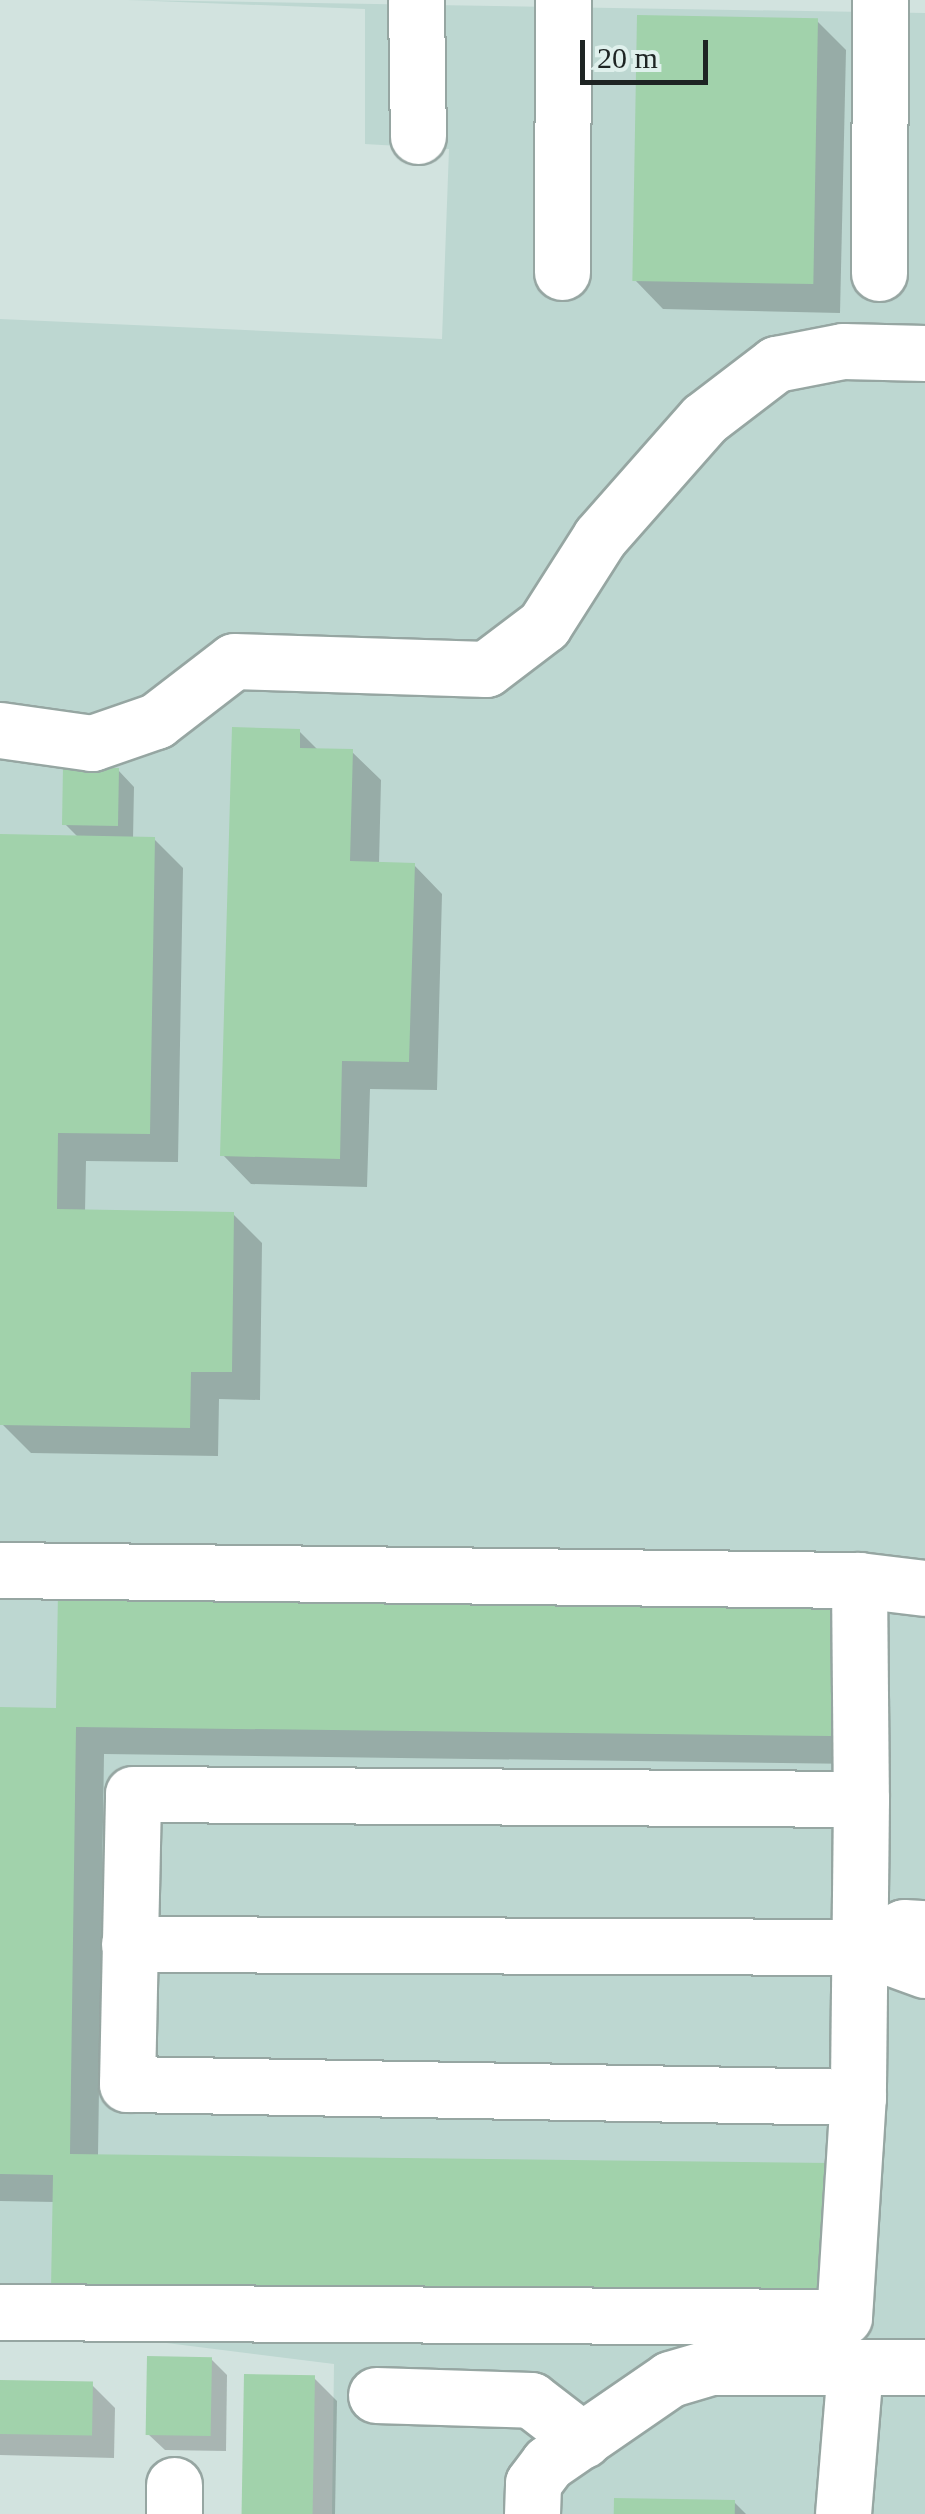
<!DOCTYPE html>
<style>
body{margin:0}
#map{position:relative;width:925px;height:2514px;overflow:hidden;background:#d2e3df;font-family:Georgia,serif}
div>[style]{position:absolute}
.built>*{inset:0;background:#bdd7d1}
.shadow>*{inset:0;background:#0003}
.building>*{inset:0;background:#a1d2ab;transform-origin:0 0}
.roads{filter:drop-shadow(2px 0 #96a6a2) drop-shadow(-2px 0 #96a6a2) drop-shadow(0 2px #96a6a2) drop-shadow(0 -2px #96a6a2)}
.minor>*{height:55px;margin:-27.5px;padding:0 27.5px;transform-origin:27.5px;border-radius:27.5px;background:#fff}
span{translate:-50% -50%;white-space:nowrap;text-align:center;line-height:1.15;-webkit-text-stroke:8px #dff0ec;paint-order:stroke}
.scale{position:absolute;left:580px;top:40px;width:128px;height:45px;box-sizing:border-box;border:5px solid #1e2423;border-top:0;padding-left:12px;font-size:30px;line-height:35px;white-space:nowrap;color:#1e2423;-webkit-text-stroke:8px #dff0ec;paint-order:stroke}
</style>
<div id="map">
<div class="built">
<div style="clip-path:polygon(127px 0,925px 13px,925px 331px,843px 330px,477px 647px,143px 702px,88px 721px,0 708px,0 319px,442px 339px,449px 149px,365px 144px,365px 9px)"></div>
<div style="clip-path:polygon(845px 373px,925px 375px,925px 2514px,332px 2514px,334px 2364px,0 2322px,0 752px,242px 683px,485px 690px,722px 434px,787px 384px)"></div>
</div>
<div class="shadow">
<div style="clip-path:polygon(817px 21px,846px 50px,840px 313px,663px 309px,635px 280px)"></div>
<div style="clip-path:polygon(299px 731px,319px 751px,352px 752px,381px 780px,379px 864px,414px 865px,442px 894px,437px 1090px,370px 1089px,367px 1187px,251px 1184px,223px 1155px)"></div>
<div style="clip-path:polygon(118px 770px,134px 787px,133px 839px,154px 839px,183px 868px,178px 1162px,86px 1161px,85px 1212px,233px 1214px,262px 1243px,260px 1400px,219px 1399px,218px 1456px,31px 1453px,2px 1424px,0 837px,79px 838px,65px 824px)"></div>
<div style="clip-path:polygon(832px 1605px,859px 1764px,104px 1754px,98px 2156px,55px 2202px,0 2201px,0 1710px,59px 1710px)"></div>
<div style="clip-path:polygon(211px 2359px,227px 2375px,226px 2451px,165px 2450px,148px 2434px)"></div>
<div style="clip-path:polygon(314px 2378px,337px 2401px,335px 2514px,244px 2514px)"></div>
<div style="clip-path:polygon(0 2382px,92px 2385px,115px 2408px,114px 2458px,0 2455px)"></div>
<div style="clip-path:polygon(734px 2502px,746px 2514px,617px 2514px)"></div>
</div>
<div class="building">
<div style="left:637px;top:15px;width:181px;height:266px;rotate:1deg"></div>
<div style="clip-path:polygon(232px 727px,300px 729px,300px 748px,353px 749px,350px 861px,415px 863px,409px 1062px,342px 1061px,340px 1159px,220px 1156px)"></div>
<div style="left:63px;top:767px;width:56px;height:58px;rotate:1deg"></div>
<div style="clip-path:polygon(0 834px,155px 837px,150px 1134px,58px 1133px,57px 1209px,234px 1212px,232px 1372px,191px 1372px,190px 1428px,0 1425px)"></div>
<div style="clip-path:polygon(58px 1592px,833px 1602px,831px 1736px,76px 1727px,70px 2154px,830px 2163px,828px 2299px,51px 2289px,53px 2175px,0 2174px,0 1707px,56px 1708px)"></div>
<div style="left:147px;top:2356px;width:65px;height:79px;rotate:1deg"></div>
<div style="left:244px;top:2374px;width:71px;height:140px;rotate:1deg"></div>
<div style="left:0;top:2380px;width:93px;height:54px;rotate:1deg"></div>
<div style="left:614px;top:2498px;width:121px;height:16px;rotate:1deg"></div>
</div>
<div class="roads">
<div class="minor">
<div style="left:416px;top:0;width:136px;rotate:89.2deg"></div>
<div style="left:562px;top:272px;width:272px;rotate:-89.8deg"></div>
<div style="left:879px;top:273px;width:273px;rotate:-89.8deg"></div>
<div style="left:0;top:730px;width:93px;rotate:8deg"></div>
<div style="left:92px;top:743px;width:68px;rotate:-19deg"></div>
<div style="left:156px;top:721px;width:98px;rotate:-37.6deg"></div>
<div style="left:234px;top:661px;width:252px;rotate:1.8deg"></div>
<div style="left:486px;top:669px;width:73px;rotate:-37.2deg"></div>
<div style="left:544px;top:625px;width:104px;rotate:-57.5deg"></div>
<div style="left:600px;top:537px;width:157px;rotate:-48.6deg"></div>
<div style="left:704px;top:419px;width:91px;rotate:-37.4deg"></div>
<div style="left:776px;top:364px;width:68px;rotate:-11deg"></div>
<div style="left:843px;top:351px;width:82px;rotate:1.4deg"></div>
<div style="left:0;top:1570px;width:859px;rotate:0.67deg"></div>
<div style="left:859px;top:1580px;width:219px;rotate:89.5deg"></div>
<div style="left:859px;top:1580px;width:66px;rotate:6.9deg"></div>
<div style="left:133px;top:1794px;width:728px;rotate:0.39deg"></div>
<div style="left:861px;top:1799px;width:298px;rotate:90.6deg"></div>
<div style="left:858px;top:2097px;width:731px;rotate:-178.98deg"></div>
<div style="left:127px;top:2084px;width:290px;rotate:-88.8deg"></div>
<div style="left:129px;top:1944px;width:732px;rotate:0.23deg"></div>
<div style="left:861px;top:1947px;width:47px;rotate:-24.9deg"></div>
<div style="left:904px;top:1927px;width:21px;rotate:3deg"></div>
<div style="left:861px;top:1947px;width:68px;rotate:19.8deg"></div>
<div style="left:0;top:2312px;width:844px;rotate:0.34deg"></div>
<div style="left:844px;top:2317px;width:220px;rotate:-86.4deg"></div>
<div style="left:376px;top:2395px;width:155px;rotate:1.8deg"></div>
<div style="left:531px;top:2400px;width:66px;rotate:37.6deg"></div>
<div style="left:174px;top:2514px;width:29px;rotate:-90deg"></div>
<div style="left:532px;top:2514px;width:31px;rotate:-88deg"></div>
<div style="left:533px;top:2483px;width:25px;rotate:-53deg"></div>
<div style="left:548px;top:2463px;width:148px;rotate:-34.5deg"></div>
<div style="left:670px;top:2379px;width:43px;rotate:-16.3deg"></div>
<div style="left:711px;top:2367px;width:214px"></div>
<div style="left:843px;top:2514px;width:145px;rotate:-85.3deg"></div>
</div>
</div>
<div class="scale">20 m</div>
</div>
